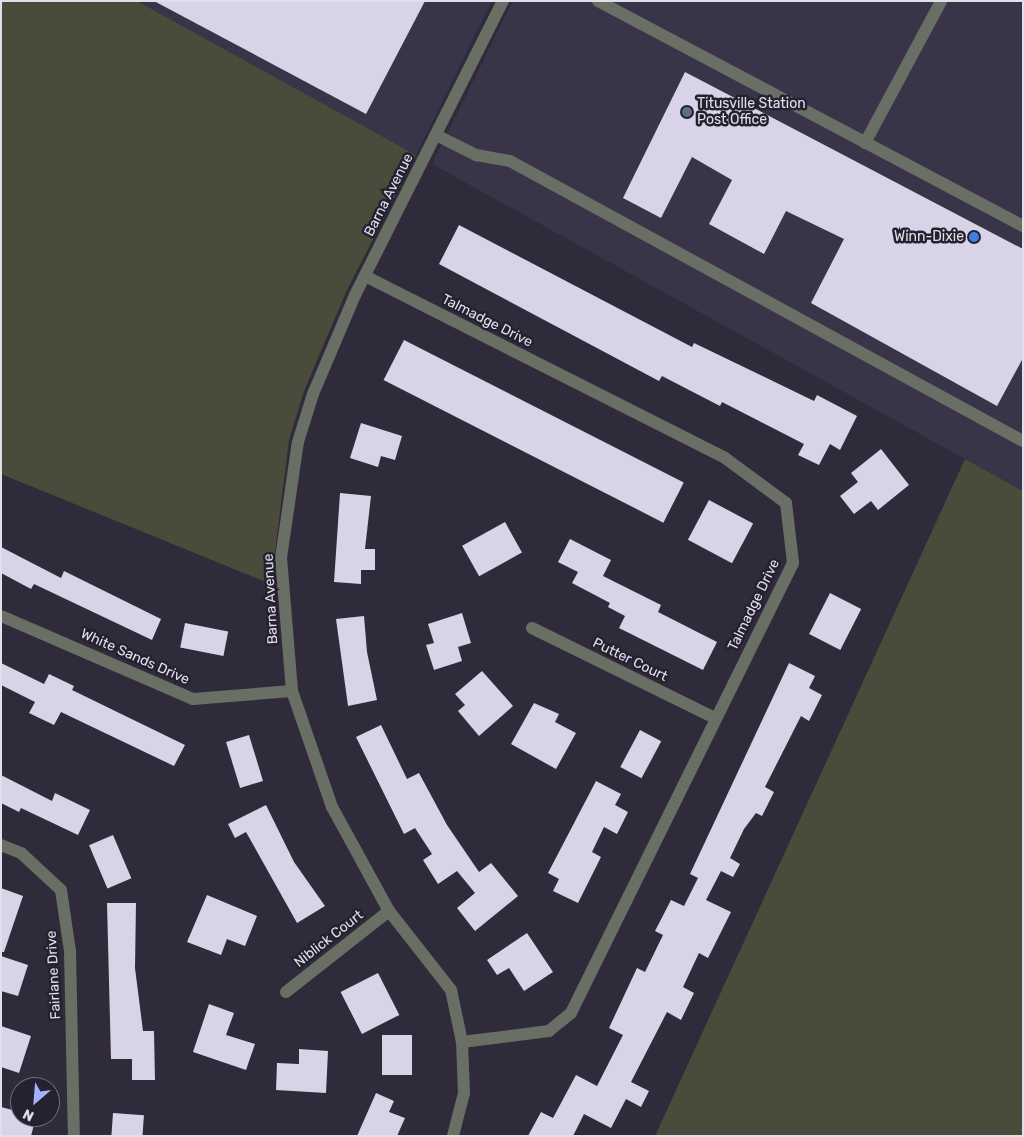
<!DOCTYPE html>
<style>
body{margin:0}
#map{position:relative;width:1024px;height:1137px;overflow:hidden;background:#302b3b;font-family:Rubik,sans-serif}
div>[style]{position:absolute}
.built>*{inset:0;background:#3a3449}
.green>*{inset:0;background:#4a4b3b}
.building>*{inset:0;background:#d9d3e7;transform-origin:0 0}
.minor>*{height:12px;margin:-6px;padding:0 6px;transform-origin:6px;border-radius:6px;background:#696f64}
.dots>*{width:14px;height:14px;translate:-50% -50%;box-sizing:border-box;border:2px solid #262130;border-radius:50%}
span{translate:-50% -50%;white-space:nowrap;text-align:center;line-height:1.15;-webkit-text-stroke:5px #262130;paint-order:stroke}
.poi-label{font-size:14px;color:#e1dfe9}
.left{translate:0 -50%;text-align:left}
.right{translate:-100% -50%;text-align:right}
.street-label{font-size:14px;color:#e1dfe9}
.frame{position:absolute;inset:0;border:2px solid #e1dfe9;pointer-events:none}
.north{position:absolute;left:10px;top:1077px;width:50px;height:50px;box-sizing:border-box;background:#262130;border:1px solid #716d7a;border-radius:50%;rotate:207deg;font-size:14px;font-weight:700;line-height:20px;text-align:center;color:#e1dfe9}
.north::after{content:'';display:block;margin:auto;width:18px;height:22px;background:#a3b2fd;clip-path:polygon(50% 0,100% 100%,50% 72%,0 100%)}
</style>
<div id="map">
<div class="built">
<div style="clip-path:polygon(137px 1px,492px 1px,416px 155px)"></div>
<div style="clip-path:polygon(513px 1px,1016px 1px,1023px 5px,1023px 491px,432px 164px)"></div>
</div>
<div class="green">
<div style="clip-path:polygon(1px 1px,137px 1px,416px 155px,346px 292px,304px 391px,289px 440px,271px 584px,1px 474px)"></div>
<div style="clip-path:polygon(965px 459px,1023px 491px,1023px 1136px,655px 1136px)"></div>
</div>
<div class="building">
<div style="clip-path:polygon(154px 1px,425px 1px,366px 114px)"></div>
<div style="clip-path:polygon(685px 72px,1023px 249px,1023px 358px,997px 406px,811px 303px,844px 239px,786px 211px,764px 254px,709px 224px,732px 180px,692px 157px,661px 218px,623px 198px)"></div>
<div style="clip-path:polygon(459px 225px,692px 347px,694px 343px,814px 401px,817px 395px,857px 416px,840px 450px,830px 444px,819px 465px,798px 455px,804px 444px,722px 402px,720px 406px,662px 376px,659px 381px,439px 264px)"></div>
<div style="left:404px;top:340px;width:314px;height:45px;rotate:27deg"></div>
<div style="clip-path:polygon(361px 423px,402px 436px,395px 460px,381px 456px,378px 467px,350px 458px)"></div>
<div style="clip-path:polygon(881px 449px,909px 485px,878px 510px,871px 501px,854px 514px,840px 496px,858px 482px,851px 473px)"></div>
<div style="clip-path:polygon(340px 493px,371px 496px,365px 549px,375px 549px,375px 570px,361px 570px,361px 584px,334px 582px)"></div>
<div style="left:709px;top:500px;width:50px;height:45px;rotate:28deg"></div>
<div style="left:505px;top:522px;width:35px;height:49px;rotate:61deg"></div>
<div style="clip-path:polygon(570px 539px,611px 560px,603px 576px,661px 605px,658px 612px,717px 642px,703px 670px,619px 628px,625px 616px,608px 607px,610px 603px,572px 583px,578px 572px,558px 562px)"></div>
<div style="clip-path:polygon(1px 547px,61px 578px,64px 571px,161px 619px,152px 640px,34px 584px,31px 589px,1px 573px)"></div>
<div style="left:830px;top:593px;width:35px;height:46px;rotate:27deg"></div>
<div style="clip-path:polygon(462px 613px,471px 643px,458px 647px,462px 661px,434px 670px,426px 645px,434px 643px,428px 624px)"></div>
<div style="clip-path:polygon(364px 616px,367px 652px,377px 700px,348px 706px,336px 619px)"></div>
<div style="left:185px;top:623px;width:44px;height:25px;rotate:11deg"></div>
<div style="clip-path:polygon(1px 663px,44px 684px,49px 674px,74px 686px,72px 690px,185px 745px,174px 766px,61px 712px,54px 725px,29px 713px,35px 702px,1px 685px)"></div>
<div style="clip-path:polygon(789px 663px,815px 676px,809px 688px,822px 695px,809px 721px,801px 716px,765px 787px,774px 792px,762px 816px,756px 813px,744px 829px,730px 858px,740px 864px,733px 877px,721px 871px,706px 900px,731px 912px,708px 958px,699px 953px,683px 987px,694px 993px,681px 1020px,667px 1012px,631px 1082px,649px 1091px,641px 1107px,626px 1099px,611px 1128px,584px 1114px,573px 1136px,528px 1136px,541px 1112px,553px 1118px,576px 1075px,597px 1086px,623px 1035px,609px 1028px,637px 968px,645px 972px,663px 935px,655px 931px,671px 900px,684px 906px,698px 878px,690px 874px)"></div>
<div style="clip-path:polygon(482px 671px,513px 706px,479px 736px,458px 711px,465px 705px,455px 694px)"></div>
<div style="clip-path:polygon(534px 703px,559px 714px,555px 722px,576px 733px,556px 769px,511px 744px)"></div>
<div style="clip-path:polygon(381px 725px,407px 779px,419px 773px,447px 825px,479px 872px,491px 863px,518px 896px,475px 931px,457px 908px,475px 893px,457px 871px,438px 884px,423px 860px,432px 854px,415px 828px,404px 834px,356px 737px)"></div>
<div style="left:640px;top:730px;width:24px;height:42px;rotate:28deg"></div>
<div style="left:249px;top:735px;width:48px;height:24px;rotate:73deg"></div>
<div style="clip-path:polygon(1px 775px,52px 801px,55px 793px,90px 810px,78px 835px,21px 808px,19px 812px,1px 803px)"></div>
<div style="clip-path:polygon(596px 781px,621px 794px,615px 805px,628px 812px,617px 834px,604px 827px,592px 852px,601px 857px,578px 903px,553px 891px,559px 879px,548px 873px)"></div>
<div style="clip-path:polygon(266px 805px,294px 862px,325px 906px,297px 923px,246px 832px,235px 838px,228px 824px)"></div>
<div style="left:113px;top:835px;width:47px;height:26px;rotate:67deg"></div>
<div style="clip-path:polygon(1px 888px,23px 896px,4px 952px,1px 952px)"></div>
<div style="clip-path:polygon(207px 895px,257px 916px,245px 946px,227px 939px,221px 955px,187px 942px)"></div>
<div style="clip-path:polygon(107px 903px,136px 903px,135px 968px,143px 1031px,154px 1031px,155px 1080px,132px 1080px,132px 1059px,111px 1059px)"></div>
<div style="clip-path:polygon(527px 933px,553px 972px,524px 991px,509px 968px,497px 975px,487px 960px)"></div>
<div style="clip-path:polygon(1px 956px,28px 965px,18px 996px,1px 991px)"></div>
<div style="left:378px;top:973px;width:47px;height:42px;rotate:63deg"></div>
<div style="clip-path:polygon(209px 1004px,234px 1013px,226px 1035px,255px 1044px,246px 1070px,193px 1052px)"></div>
<div style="clip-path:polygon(1px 1026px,31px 1036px,19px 1073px,1px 1067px)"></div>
<div style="left:382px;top:1035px;width:30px;height:40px"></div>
<div style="clip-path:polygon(299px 1049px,328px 1051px,326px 1093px,276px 1090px,277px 1063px,299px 1064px)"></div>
<div style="clip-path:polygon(376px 1093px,394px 1101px,389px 1112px,405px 1118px,397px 1136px,357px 1136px)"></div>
<div style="clip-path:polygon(1px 1107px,20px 1112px,20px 1117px,36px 1117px,31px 1136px,1px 1136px)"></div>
<div style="left:113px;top:1113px;width:31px;height:23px;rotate:4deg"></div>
</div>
<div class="minor">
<div style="left:598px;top:1px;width:481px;rotate:27.9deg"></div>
<div style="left:436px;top:135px;width:45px;rotate:26.6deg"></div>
<div style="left:476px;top:155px;width:35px;rotate:10deg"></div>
<div style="left:510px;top:161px;width:584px;rotate:28.63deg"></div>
<div style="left:865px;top:143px;width:161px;rotate:-61.8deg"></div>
<div style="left:365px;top:276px;width:403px;rotate:26.8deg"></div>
<div style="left:725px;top:458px;width:76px;rotate:36.4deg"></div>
<div style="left:786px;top:503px;width:60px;rotate:83.3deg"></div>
<div style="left:793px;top:563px;width:502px;rotate:116.26deg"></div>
<div style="left:571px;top:1013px;width:28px;rotate:141deg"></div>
<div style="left:549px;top:1031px;width:88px;rotate:172.8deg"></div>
<div style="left:1px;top:616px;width:209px;rotate:23.4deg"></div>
<div style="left:193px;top:699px;width:99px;rotate:-4.6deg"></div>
<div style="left:532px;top:628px;width:204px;rotate:26.2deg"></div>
<div style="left:1px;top:845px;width:22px;rotate:22deg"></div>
<div style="left:21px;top:853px;width:54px;rotate:42.8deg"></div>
<div style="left:61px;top:890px;width:62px;rotate:81.6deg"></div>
<div style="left:70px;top:951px;width:185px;rotate:88.8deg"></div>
<div style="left:286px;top:992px;width:131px;rotate:-38.2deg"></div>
<div style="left:453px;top:1136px;width:44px;rotate:-75.7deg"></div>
<div style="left:464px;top:1093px;width:51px;rotate:-92.2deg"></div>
<div style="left:462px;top:1042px;width:53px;rotate:-101.9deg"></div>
<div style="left:451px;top:990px;width:100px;rotate:-128.1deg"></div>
<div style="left:389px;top:911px;width:119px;rotate:-118.7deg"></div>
<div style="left:332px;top:807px;width:123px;rotate:-109deg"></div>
<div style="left:292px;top:691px;width:133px;rotate:-94.7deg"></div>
<div style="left:281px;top:558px;width:117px;rotate:-81.7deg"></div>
<div style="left:298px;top:442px;width:50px;rotate:-72.6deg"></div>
<div style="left:313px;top:394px;width:108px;rotate:-67deg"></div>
<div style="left:355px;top:295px;width:329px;rotate:-63.3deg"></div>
</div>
<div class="dots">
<div style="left:687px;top:112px;background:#5c6f8a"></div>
<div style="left:974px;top:237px;background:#3f7fe0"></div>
</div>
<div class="poi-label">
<span class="left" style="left:697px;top:112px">Titusville Station<br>Post Office</span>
<span class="right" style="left:964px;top:237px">Winn-Dixie</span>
</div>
<div class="street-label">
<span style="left:389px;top:195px;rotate:-63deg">Barna Avenue</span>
<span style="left:487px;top:321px;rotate:27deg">Talmadge Drive</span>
<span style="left:271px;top:599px;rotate:-93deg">Barna Avenue</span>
<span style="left:754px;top:605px;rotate:-64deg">Talmadge Drive</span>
<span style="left:135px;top:657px;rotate:24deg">White Sands Drive</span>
<span style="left:630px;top:660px;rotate:26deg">Putter Court</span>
<span style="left:329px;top:939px;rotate:-38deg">Niblick Court</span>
<span style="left:54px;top:975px;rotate:-93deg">Fairlane Drive</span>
</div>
<div class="frame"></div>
<div class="north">N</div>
</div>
